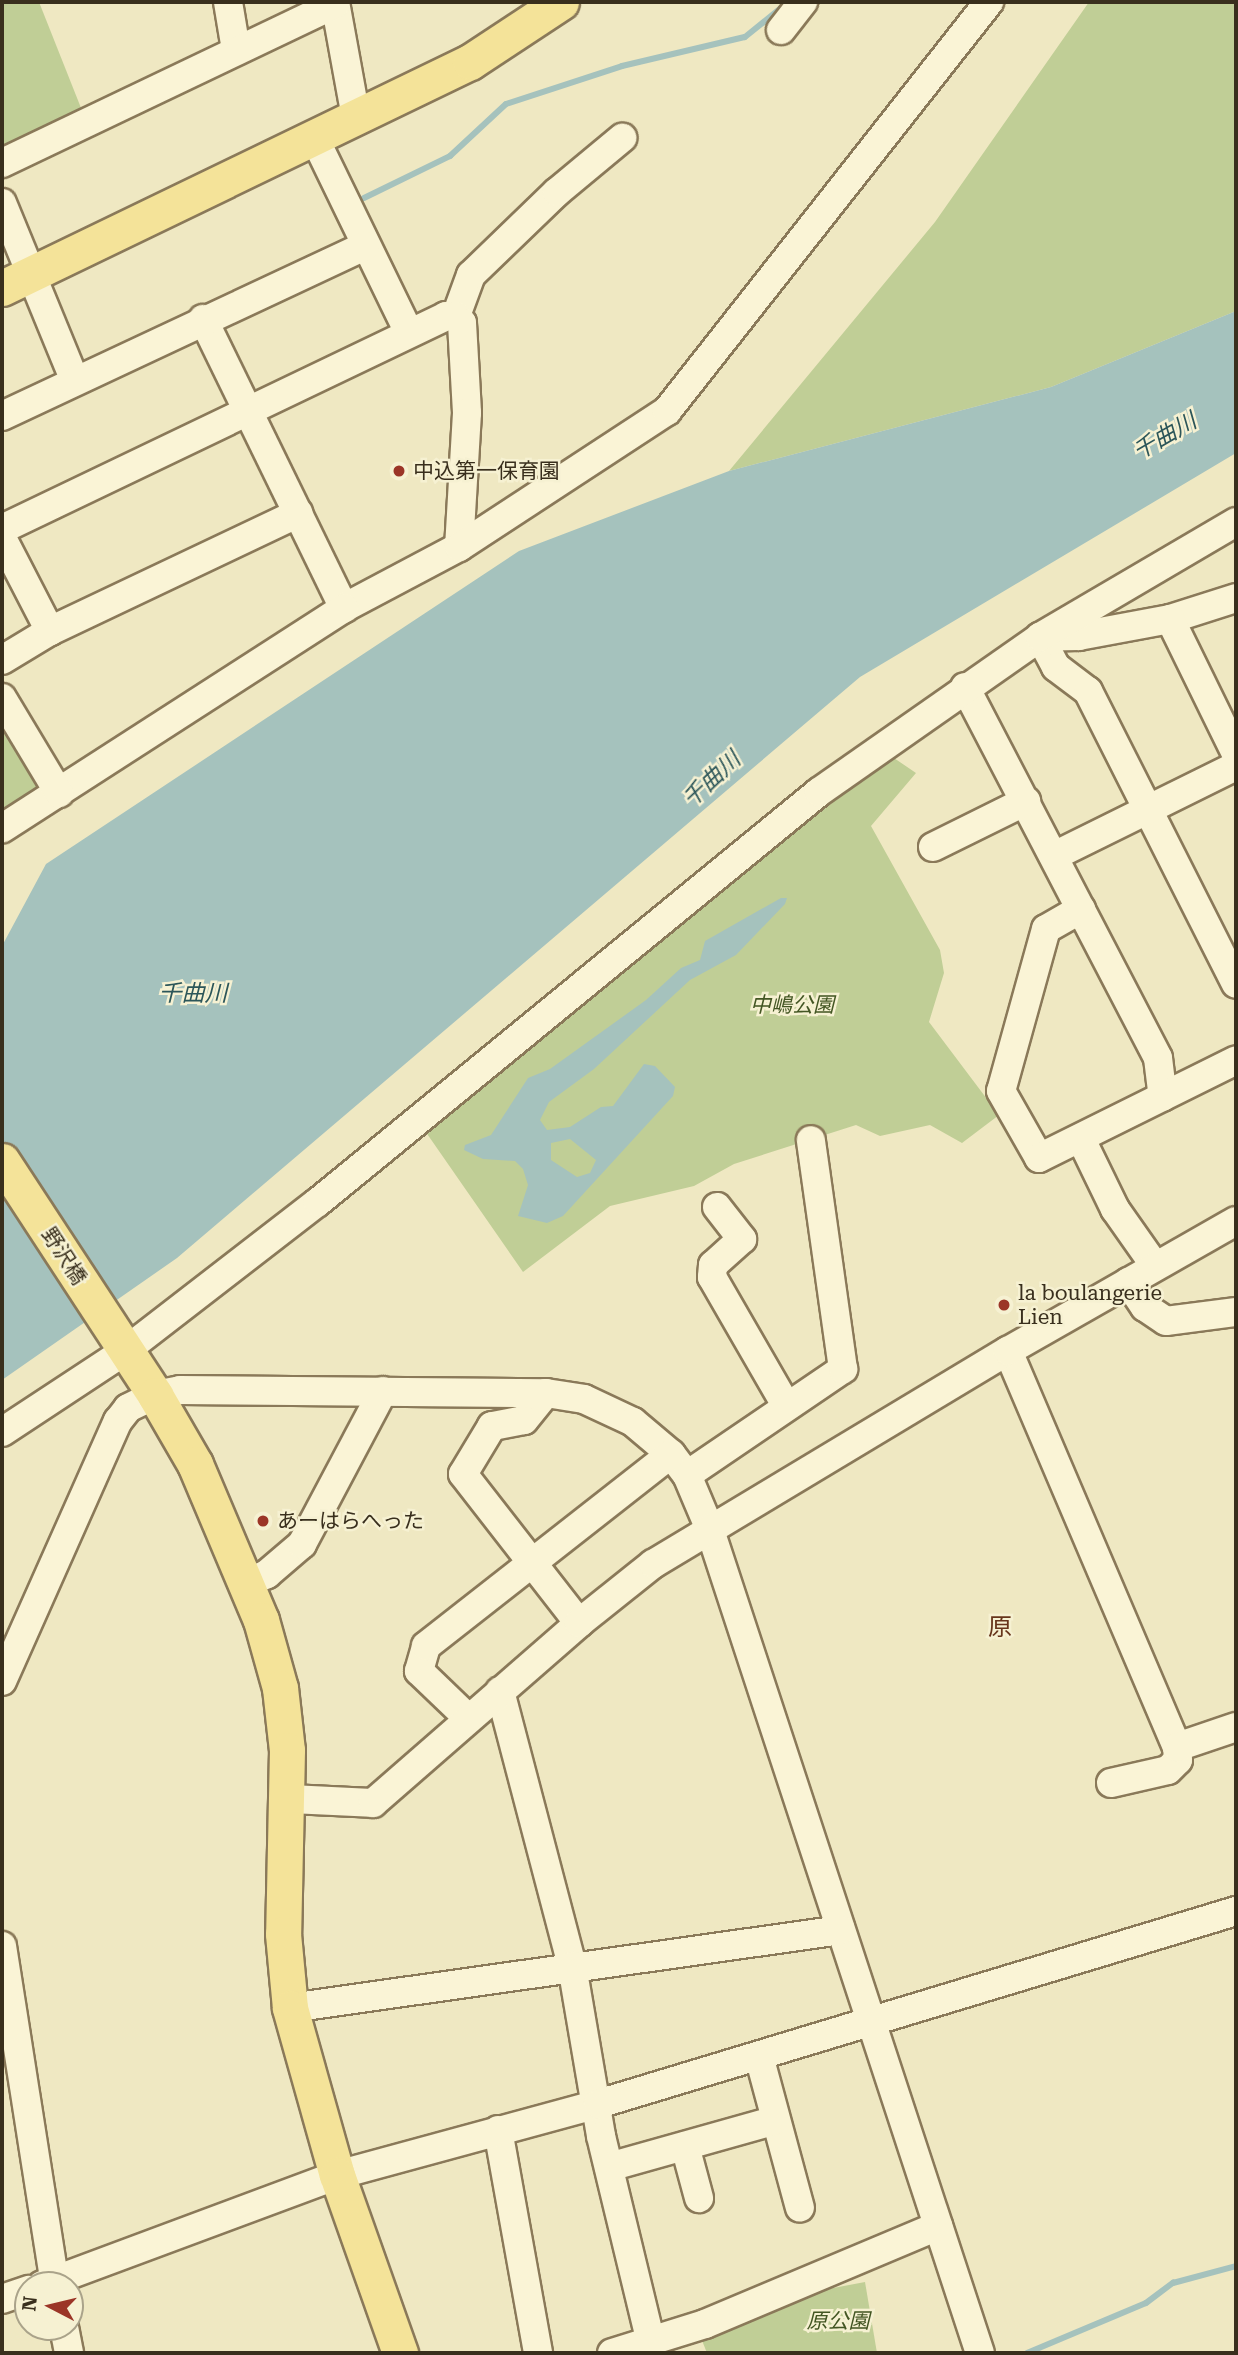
<!DOCTYPE html>
<meta charset="utf-8">
<style>
body{margin:0}
#map{position:relative;width:1238px;height:2355px;overflow:hidden;background:#efe8c2;font-family:"Roboto Serif","Noto Sans JP",serif}
div>[style]{position:absolute}
.green>*{inset:0;background:#c0ce96}
.water>*{inset:0;background:#a5c2bd}
.stream>*{height:6px;margin:-3px;padding:0 3px;transform-origin:3px;border-radius:3px;background:#a5c2bd}
.roads{filter:drop-shadow(2px 0 #8a7959) drop-shadow(-2px 0 #8a7959) drop-shadow(0 2px #8a7959) drop-shadow(0 -2px #8a7959)}
.minor>*{height:28px;margin:-14px;padding:0 14px;transform-origin:14px;border-radius:14px;background:#faf4d6}
.major>*{height:35px;margin:-17.5px;padding:0 17.5px;transform-origin:17.5px;border-radius:17.5px;background:#f4e399}
.dots>*{width:19px;height:19px;translate:-50% -50%;box-sizing:border-box;border:4px solid #f6f1d2;border-radius:50%}
span{translate:-50% -50%;white-space:nowrap;text-align:center;line-height:1.15;-webkit-text-stroke:5px #f6f1d2;paint-order:stroke}
.poi-label{font-size:21px;color:#392f1d}
.left{translate:0 -50%;text-align:left}
.park-label{font-size:21px;color:#435623;font-style:italic}
.street-label{font-size:21px;color:#392f1d}
.water-label{font-size:23px;color:#2c5659;font-style:italic}
.quarter-label{font-size:24px;color:#67351b}
.frame{position:absolute;inset:0;border:4px solid #392f1d;pointer-events:none}
.north{position:absolute;left:14px;top:2271px;width:70px;height:70px;box-sizing:border-box;background:#f6f1d2;border:2px solid #aaa38a;border-radius:50%;rotate:277deg;font-size:19px;font-weight:700;line-height:28px;text-align:center;color:#392f1d}
.north::after{content:'';display:block;margin:auto;width:24px;height:32px;background:#9b3527;clip-path:polygon(50% 0,100% 100%,50% 72%,0 100%)}
</style>
<div id="map">
<div class="green">
<div style="clip-path:polygon(2px 2px,39px 2px,83px 113px,2px 152px)"></div>
<div style="clip-path:polygon(1089px 2px,1236px 2px,1236px 311px,1051px 387px,729px 471px,935px 222px)"></div>
<div style="clip-path:polygon(2px 714px,43px 780px,41px 796px,2px 821px)"></div>
<div style="clip-path:polygon(891px 756px,916px 773px,871px 826px,940px 950px,944px 973px,929px 1022px,999px 1115px,962px 1143px,930px 1125px,880px 1136px,856px 1125px,734px 1164px,694px 1186px,610px 1206px,523px 1272px,423px 1128px)"></div>
<div style="clip-path:polygon(865px 2282px,877px 2353px,707px 2353px,701px 2338px,828px 2289px)"></div>
</div>
<div class="water">
<div style="clip-path:polygon(1236px 311px,1236px 453px,860px 677px,177px 1258px,2px 1380px,2px 946px,46px 864px,519px 551px,729px 471px,1051px 387px)"></div>
<div style="clip-path:polygon(evenodd,781px 898px,787px 898px,785px 904px,736px 955px,690px 980px,594px 1069px,549px 1102px,540px 1120px,547px 1130px,570px 1127px,601px 1107px,613px 1106px,644px 1064px,655px 1066px,675px 1087px,673px 1096px,563px 1216px,547px 1223px,518px 1216px,528px 1185px,523px 1169px,515px 1161px,483px 1159px,464px 1150px,465px 1145px,491px 1135px,528px 1078px,550px 1069px,646px 1000px,681px 968px,700px 960px,705px 941px,781px 898px,570px 1139px,596px 1160px,590px 1173px,577px 1177px,551px 1160px,551px 1143px,570px 1139px)"></div>
</div>
<div class="stream">
<div style="left:364px;top:198px;width:96px;rotate:-26deg"></div>
<div style="left:450px;top:156px;width:76px;rotate:-42.9deg"></div>
<div style="left:506px;top:104px;width:122px;rotate:-18.1deg"></div>
<div style="left:622px;top:66px;width:126px;rotate:-13.3deg"></div>
<div style="left:745px;top:37px;width:46px;rotate:-38.9deg"></div>
<div style="left:1027px;top:2353px;width:129px;rotate:-22.8deg"></div>
<div style="left:1146px;top:2303px;width:34px;rotate:-37deg"></div>
<div style="left:1173px;top:2283px;width:65px;rotate:-15.1deg"></div>
</div>
<div class="roads">
<div class="minor">
<div style="left:228px;top:2px;width:49px;rotate:80.5deg"></div>
<div style="left:335px;top:2px;width:117px;rotate:79.7deg"></div>
<div style="left:781px;top:30px;width:36px;rotate:-52deg"></div>
<div style="left:314px;top:137px;width:218px;rotate:64.1deg"></div>
<div style="left:2px;top:163px;width:369px;rotate:-25.5deg"></div>
<div style="left:2px;top:203px;width:192px;rotate:67.7deg"></div>
<div style="left:456px;top:316px;width:44px;rotate:-69.9deg"></div>
<div style="left:471px;top:275px;width:120px;rotate:-44deg"></div>
<div style="left:557px;top:192px;width:85px;rotate:-39.7deg"></div>
<div style="left:203px;top:319px;width:322px;rotate:64deg"></div>
<div style="left:2px;top:416px;width:401px;rotate:-25.1deg"></div>
<div style="left:2px;top:529px;width:492px;rotate:-25.6deg"></div>
<div style="left:446px;top:316px;width:10px"></div>
<div style="left:456px;top:316px;width:9px;rotate:49deg"></div>
<div style="left:462px;top:323px;width:90px;rotate:86.8deg"></div>
<div style="left:467px;top:413px;width:134px;rotate:93.4deg"></div>
<div style="left:459px;top:547px;width:130px;rotate:152.1deg"></div>
<div style="left:344px;top:608px;width:407px;rotate:147.2deg"></div>
<div style="left:2px;top:538px;width:105px;rotate:62.7deg"></div>
<div style="left:459px;top:547px;width:249px;rotate:-33.2deg"></div>
<div style="left:667px;top:411px;width:521px;rotate:-51.79deg"></div>
<div style="left:1236px;top:598px;width:69px;rotate:162.3deg"></div>
<div style="left:1170px;top:619px;width:93px;rotate:169.4deg"></div>
<div style="left:1079px;top:636px;width:39px;rotate:179deg"></div>
<div style="left:1040px;top:637px;width:34px;rotate:62deg"></div>
<div style="left:1056px;top:667px;width:40px;rotate:37deg"></div>
<div style="left:1088px;top:691px;width:328px;rotate:63.2deg"></div>
<div style="left:1170px;top:619px;width:150px;rotate:63.9deg"></div>
<div style="left:2px;top:660px;width:56px;rotate:-31.1deg"></div>
<div style="left:50px;top:631px;width:275px;rotate:-25.4deg"></div>
<div style="left:965px;top:687px;width:418px;rotate:62.5deg"></div>
<div style="left:1158px;top:1058px;width:39px;rotate:83deg"></div>
<div style="left:2px;top:698px;width:111px;rotate:59deg"></div>
<div style="left:933px;top:847px;width:104px;rotate:-26.3deg"></div>
<div style="left:1054px;top:856px;width:203px;rotate:-26.3deg"></div>
<div style="left:1081px;top:909px;width:40px;rotate:150.3deg"></div>
<div style="left:1046px;top:929px;width:168px;rotate:105.5deg"></div>
<div style="left:1001px;top:1091px;width:77px;rotate:60.4deg"></div>
<div style="left:1039px;top:1158px;width:220px;rotate:-26.4deg"></div>
<div style="left:1081px;top:1139px;width:78px;rotate:64.1deg"></div>
<div style="left:1115px;top:1209px;width:70px;rotate:54.9deg"></div>
<div style="left:717px;top:1207px;width:41px;rotate:52deg"></div>
<div style="left:742px;top:1239px;width:39px;rotate:138deg"></div>
<div style="left:713px;top:1265px;width:12px;rotate:95deg"></div>
<div style="left:712px;top:1277px;width:148px;rotate:60deg"></div>
<div style="left:1128px;top:1282px;width:30px;rotate:56deg"></div>
<div style="left:1145px;top:1307px;width:25px;rotate:34deg"></div>
<div style="left:1166px;top:1321px;width:71px;rotate:-7.3deg"></div>
<div style="left:1008px;top:1351px;width:431px;rotate:66.9deg"></div>
<div style="left:546px;top:1393px;width:35px;rotate:129deg"></div>
<div style="left:524px;top:1420px;width:33px;rotate:169deg"></div>
<div style="left:492px;top:1426px;width:56px;rotate:121.1deg"></div>
<div style="left:463px;top:1474px;width:189px;rotate:52.1deg"></div>
<div style="left:2px;top:1432px;width:147px;rotate:-33.4deg"></div>
<div style="left:125px;top:1351px;width:244px;rotate:-37.7deg"></div>
<div style="left:318px;top:1202px;width:647px;rotate:-39.3deg"></div>
<div style="left:819px;top:792px;width:270px;rotate:-35deg"></div>
<div style="left:1040px;top:637px;width:227px;rotate:-30.4deg"></div>
<div style="left:687px;top:1475px;width:189px;rotate:-34.2deg"></div>
<div style="left:843px;top:1369px;width:231px;rotate:-98deg"></div>
<div style="left:246px;top:1583px;width:23px;rotate:-23deg"></div>
<div style="left:267px;top:1574px;width:46px;rotate:-40.6deg"></div>
<div style="left:302px;top:1544px;width:173px;rotate:-62.1deg"></div>
<div style="left:2px;top:1681px;width:285px;rotate:-66deg"></div>
<div style="left:118px;top:1421px;width:16px;rotate:-52deg"></div>
<div style="left:128px;top:1408px;width:30px;rotate:-26deg"></div>
<div style="left:155px;top:1395px;width:25px;rotate:-11deg"></div>
<div style="left:180px;top:1390px;width:366px;rotate:0.5deg"></div>
<div style="left:546px;top:1393px;width:38px;rotate:9deg"></div>
<div style="left:584px;top:1399px;width:54px;rotate:25.1deg"></div>
<div style="left:633px;top:1422px;width:50px;rotate:40.1deg"></div>
<div style="left:671px;top:1454px;width:26px;rotate:53deg"></div>
<div style="left:687px;top:1475px;width:56px;rotate:67.1deg"></div>
<div style="left:709px;top:1527px;width:869px;rotate:71.84deg"></div>
<div style="left:500px;top:1691px;width:284px;rotate:75.3deg"></div>
<div style="left:572px;top:1966px;width:172px;rotate:80.3deg"></div>
<div style="left:601px;top:2136px;width:213px;rotate:76.4deg"></div>
<div style="left:468px;top:1718px;width:68px;rotate:-136.2deg"></div>
<div style="left:419px;top:1671px;width:26px;rotate:-74deg"></div>
<div style="left:426px;top:1646px;width:311px;rotate:-38.1deg"></div>
<div style="left:1111px;top:1783px;width:58px;rotate:-12.8deg"></div>
<div style="left:1168px;top:1770px;width:14px;rotate:-45deg"></div>
<div style="left:1178px;top:1760px;width:13px;rotate:-94deg"></div>
<div style="left:1177px;top:1747px;width:62px;rotate:-18.7deg"></div>
<div style="left:289px;top:1799px;width:84px;rotate:2.7deg"></div>
<div style="left:373px;top:1803px;width:274px;rotate:-41.1deg"></div>
<div style="left:579px;top:1623px;width:95px;rotate:-38.6deg"></div>
<div style="left:653px;top:1564px;width:414px;rotate:-31deg"></div>
<div style="left:1008px;top:1351px;width:262px;rotate:-29.7deg"></div>
<div style="left:2px;top:1946px;width:343px;rotate:81.1deg"></div>
<div style="left:290px;top:2008px;width:556px;rotate:-8.06deg"></div>
<div style="left:759px;top:2056px;width:157px;rotate:74.9deg"></div>
<div style="left:498px;top:2130px;width:227px;rotate:79.8deg"></div>
<div style="left:685px;top:2146px;width:54px;rotate:74.9deg"></div>
<div style="left:609px;top:2167px;width:173px;rotate:-15.7deg"></div>
<div style="left:42px;top:2285px;width:315px;rotate:-20.4deg"></div>
<div style="left:337px;top:2175px;width:270px;rotate:-15.2deg"></div>
<div style="left:598px;top:2104px;width:667px;rotate:-16.83deg"></div>
<div style="left:2px;top:2299px;width:28px;rotate:-19deg"></div>
<div style="left:64px;top:2327px;width:26px;rotate:79deg"></div>
<div style="left:612px;top:2353px;width:97px;rotate:-17.3deg"></div>
<div style="left:705px;top:2324px;width:253px;rotate:-22.8deg"></div>
</div>
<div class="major">
<div style="left:2px;top:288px;width:520px;rotate:-25.78deg"></div>
<div style="left:470px;top:62px;width:109px;rotate:-33.4deg"></div>
<div style="left:2px;top:1161px;width:280px;rotate:56.8deg"></div>
<div style="left:155px;top:1395px;width:80px;rotate:59.9deg"></div>
<div style="left:195px;top:1464px;width:169px;rotate:67.1deg"></div>
<div style="left:261px;top:1620px;width:71px;rotate:74.4deg"></div>
<div style="left:280px;top:1688px;width:62px;rotate:83.6deg"></div>
<div style="left:287px;top:1750px;width:184px;rotate:91.2deg"></div>
<div style="left:283px;top:1934px;width:74px;rotate:84.6deg"></div>
<div style="left:290px;top:2008px;width:173px;rotate:74.3deg"></div>
<div style="left:337px;top:2175px;width:189px;rotate:70.5deg"></div>
</div>
</div>
<div class="dots">
<div style="left:399px;top:471px;background:#9b3527"></div>
<div style="left:1004px;top:1305px;background:#9b3527"></div>
<div style="left:263px;top:1521px;background:#9b3527"></div>
</div>
<div class="poi-label">
<span class="left" style="left:413px;top:471px">中込第一保育園</span>
<span class="left" style="left:1018px;top:1305px">la boulangerie<br>Lien</span>
<span class="left" style="left:277px;top:1521px">あーはらへった</span>
</div>
<div class="park-label">
<span style="left:792px;top:1005px">中嶋公園</span>
<span style="left:838px;top:2321px">原公園</span>
</div>
<div class="street-label">
<span style="left:64px;top:1256px;rotate:57deg">野沢橋</span>
</div>
<div class="water-label">
<span style="left:1165px;top:437px;rotate:-30deg">千曲川</span>
<span style="left:712px;top:780px;rotate:-43deg">千曲川</span>
<span style="left:193px;top:994px">千曲川</span>
</div>
<div class="quarter-label">
<span style="left:1000px;top:1628px">原</span>
</div>
<div class="frame"></div>
<div class="north">N</div>
</div>
